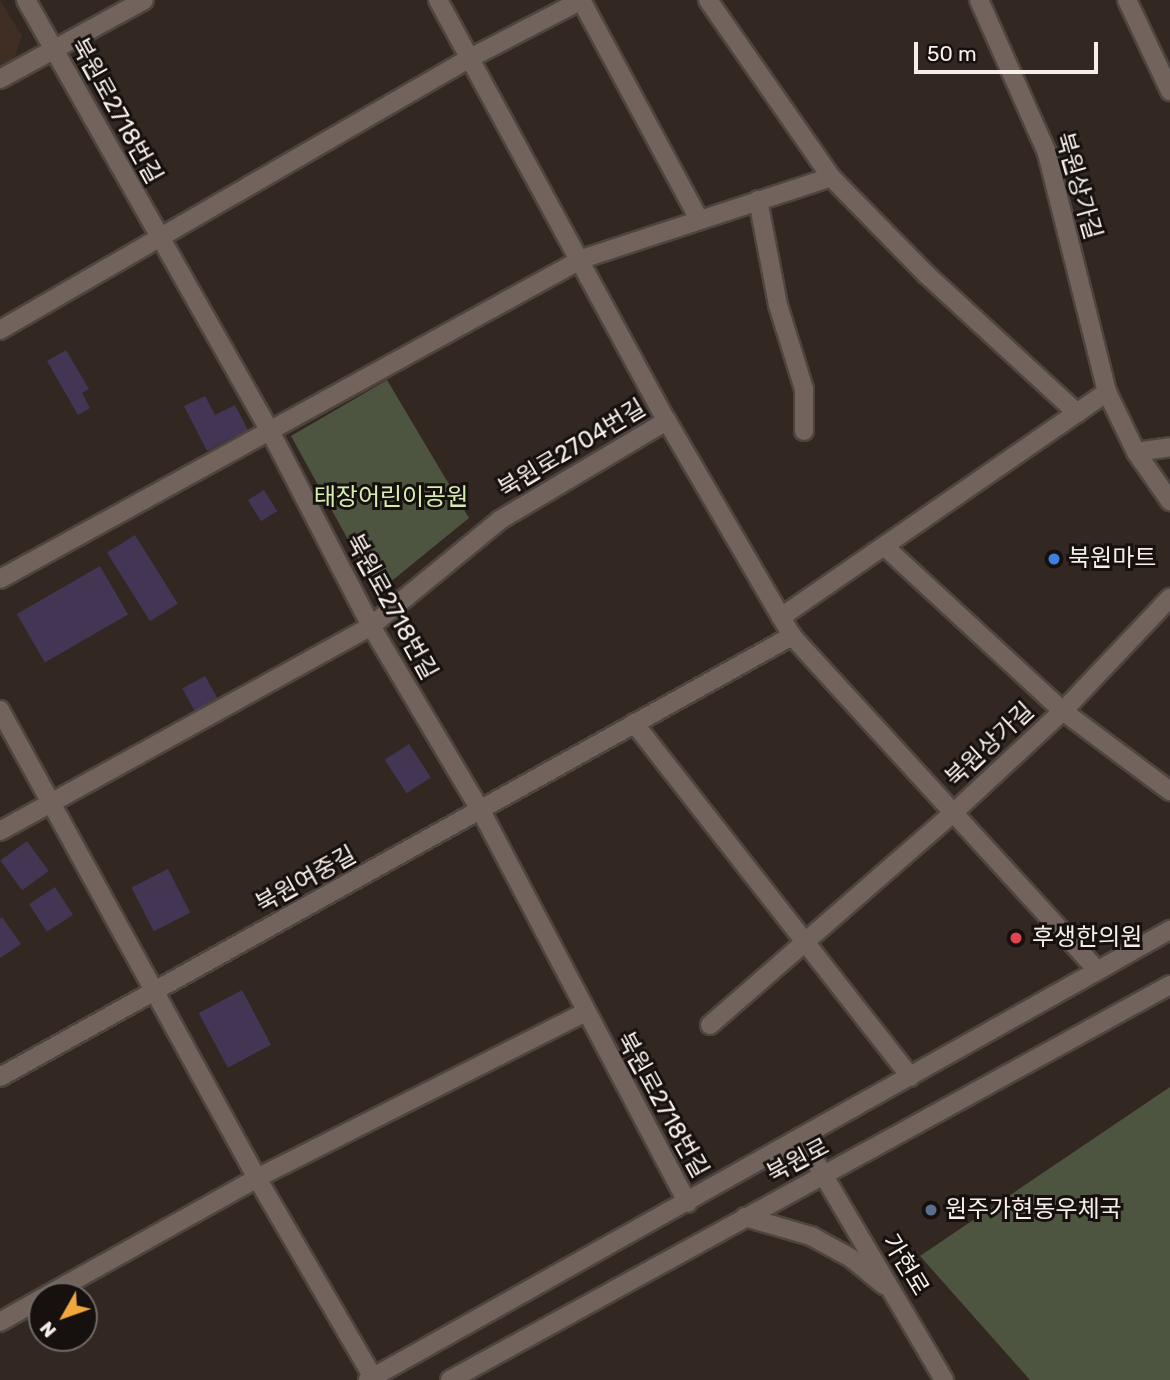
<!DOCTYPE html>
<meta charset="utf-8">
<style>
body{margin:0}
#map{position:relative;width:1170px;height:1380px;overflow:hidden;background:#332721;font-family:Rubik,"Noto Sans KR",sans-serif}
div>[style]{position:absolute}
.built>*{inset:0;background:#402e25}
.green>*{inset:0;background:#4d5541}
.building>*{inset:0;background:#423654;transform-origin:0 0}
.roads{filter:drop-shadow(2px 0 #4f4540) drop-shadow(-2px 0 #4f4540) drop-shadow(0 2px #4f4540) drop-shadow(0 -2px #4f4540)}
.minor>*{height:18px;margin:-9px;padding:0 9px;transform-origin:9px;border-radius:9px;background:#72645d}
.tertiary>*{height:18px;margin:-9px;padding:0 9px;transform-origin:9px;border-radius:9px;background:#72645d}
.dots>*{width:19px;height:19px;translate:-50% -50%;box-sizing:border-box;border:4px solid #16110e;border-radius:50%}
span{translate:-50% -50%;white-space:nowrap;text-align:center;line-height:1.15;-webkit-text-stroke:6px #16110e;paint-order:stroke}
.street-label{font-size:24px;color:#f7eeea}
.park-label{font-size:24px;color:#d6edb1}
.poi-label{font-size:24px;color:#f7eeea}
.left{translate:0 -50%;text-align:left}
.north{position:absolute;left:28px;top:1282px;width:70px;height:70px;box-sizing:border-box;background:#16110e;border:2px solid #706966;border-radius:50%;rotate:230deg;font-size:19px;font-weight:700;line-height:28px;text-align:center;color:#f7eeea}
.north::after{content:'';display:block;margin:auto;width:24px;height:32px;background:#efa73e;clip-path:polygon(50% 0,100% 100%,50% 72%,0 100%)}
.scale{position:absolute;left:914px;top:42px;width:184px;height:32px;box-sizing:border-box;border:4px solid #f7eeea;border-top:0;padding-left:9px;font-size:21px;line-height:24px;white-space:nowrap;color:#f7eeea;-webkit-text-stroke:5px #16110e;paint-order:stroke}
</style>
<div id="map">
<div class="built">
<div style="clip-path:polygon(0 0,22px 36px,14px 59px,0 67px)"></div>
</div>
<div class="green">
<div style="clip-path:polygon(387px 380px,469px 518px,383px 588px,373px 585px,291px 436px)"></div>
<div style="clip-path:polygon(1170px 1087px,1170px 1380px,1030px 1380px,920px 1256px)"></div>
</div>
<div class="building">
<div style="clip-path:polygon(66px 350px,89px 389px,82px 393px,90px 408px,78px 415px,47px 361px)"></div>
<div style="clip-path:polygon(205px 396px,215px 415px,235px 405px,248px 430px,207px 451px,184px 406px)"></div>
<div style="left:264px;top:490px;width:25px;height:19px;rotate:58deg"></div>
<div style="left:135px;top:535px;width:81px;height:33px;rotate:58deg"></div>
<div style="left:100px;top:566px;width:56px;height:96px;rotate:60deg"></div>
<div style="left:205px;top:676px;width:31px;height:26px;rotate:61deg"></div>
<div style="left:409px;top:744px;width:40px;height:29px;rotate:57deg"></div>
<div style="left:27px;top:841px;width:37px;height:33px;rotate:54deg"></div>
<div style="left:168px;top:869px;width:49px;height:41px;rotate:63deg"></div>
<div style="left:55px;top:887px;width:33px;height:31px;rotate:57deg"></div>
<div style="clip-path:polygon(2px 917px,21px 944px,0 958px,0 919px)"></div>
<div style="left:242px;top:990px;width:62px;height:49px;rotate:62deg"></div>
</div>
<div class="roads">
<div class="minor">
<div style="left:26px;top:0;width:498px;rotate:60.5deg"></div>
<div style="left:271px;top:433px;width:217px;rotate:62.6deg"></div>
<div style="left:371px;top:626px;width:215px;rotate:59.3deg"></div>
<div style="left:481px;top:811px;width:443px;rotate:62.2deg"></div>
<div style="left:438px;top:0;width:479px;rotate:61.5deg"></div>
<div style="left:667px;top:421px;width:249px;rotate:59.8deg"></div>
<div style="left:792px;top:636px;width:451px;rotate:47.6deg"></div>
<div style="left:581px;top:0;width:249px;rotate:61.7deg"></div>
<div style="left:708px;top:0;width:216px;rotate:55.2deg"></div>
<div style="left:831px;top:177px;width:137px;rotate:45.6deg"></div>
<div style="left:927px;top:275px;width:204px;rotate:42.6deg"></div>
<div style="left:979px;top:0;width:167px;rotate:66deg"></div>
<div style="left:1047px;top:153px;width:246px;rotate:75.9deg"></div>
<div style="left:1107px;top:392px;width:67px;rotate:64.2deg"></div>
<div style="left:1136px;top:452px;width:60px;rotate:55.2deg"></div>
<div style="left:1127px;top:0;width:101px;rotate:64.7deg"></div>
<div style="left:0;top:79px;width:164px;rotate:-28.7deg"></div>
<div style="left:758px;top:200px;width:107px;rotate:79.2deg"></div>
<div style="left:778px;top:305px;width:88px;rotate:72.8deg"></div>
<div style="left:804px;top:389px;width:42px;rotate:90deg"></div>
<div style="left:0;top:330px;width:543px;rotate:-30.06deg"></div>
<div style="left:470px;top:58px;width:126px;rotate:-27.4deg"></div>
<div style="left:1136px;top:452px;width:34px;rotate:-8deg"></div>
<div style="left:884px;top:546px;width:243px;rotate:42.7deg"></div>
<div style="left:1063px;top:711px;width:134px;rotate:36.8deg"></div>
<div style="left:0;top:579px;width:664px;rotate:-28.8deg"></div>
<div style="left:582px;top:259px;width:262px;rotate:-18.2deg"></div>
<div style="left:781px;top:617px;width:396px;rotate:-34.6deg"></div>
<div style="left:0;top:710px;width:534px;rotate:61.23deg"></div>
<div style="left:257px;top:1178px;width:230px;rotate:59.8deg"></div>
<div style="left:634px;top:723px;width:449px;rotate:52deg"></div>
<div style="left:0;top:831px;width:424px;rotate:-28.9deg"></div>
<div style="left:371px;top:626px;width:167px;rotate:-39.4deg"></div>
<div style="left:500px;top:520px;width:194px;rotate:-30.7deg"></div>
<div style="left:710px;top:1025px;width:321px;rotate:-41.1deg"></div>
<div style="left:952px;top:814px;width:151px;rotate:-42.9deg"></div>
<div style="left:1063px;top:711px;width:156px;rotate:-46.6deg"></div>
<div style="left:0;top:1077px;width:907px;rotate:-29.11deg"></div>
<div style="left:46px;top:1296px;width:242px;rotate:-29.2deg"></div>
<div style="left:257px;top:1178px;width:366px;rotate:-26.8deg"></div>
<div style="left:0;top:1322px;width:48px;rotate:-29.7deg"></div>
</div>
<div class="tertiary">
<div style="left:801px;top:1137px;width:282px;rotate:59.5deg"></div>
<div style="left:745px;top:1217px;width:69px;rotate:16.1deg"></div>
<div style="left:811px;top:1236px;width:46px;rotate:28.8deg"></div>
<div style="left:851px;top:1258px;width:43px;rotate:39.3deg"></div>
<div style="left:368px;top:1380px;width:920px;rotate:-29.3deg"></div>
<div style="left:450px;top:1380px;width:821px;rotate:-28.75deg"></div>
</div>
</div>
<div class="dots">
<div style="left:1054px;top:559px;background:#3f7fe0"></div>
<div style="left:1016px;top:938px;background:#e0444e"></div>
<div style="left:931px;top:1210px;background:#5c6f8a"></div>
</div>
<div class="street-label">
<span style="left:116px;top:111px;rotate:61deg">북원로2718번길</span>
<span style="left:1078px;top:186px;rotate:74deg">북원상가길</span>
<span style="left:572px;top:449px;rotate:-31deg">북원로2704번길</span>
<span style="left:391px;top:607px;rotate:61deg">북원로2718번길</span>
<span style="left:990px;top:745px;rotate:-43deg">북원상가길</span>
<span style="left:306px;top:880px;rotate:-29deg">북원여중길</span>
<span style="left:662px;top:1105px;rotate:61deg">북원로2718번길</span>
<span style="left:798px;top:1161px;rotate:-28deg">북원로</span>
<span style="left:905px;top:1265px;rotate:59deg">가현로</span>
</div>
<div class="park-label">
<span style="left:391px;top:498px">태장어린이공원</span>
</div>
<div class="poi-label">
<span class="left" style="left:1068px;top:559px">북원마트</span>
<span class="left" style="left:1032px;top:938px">후생한의원</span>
<span class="left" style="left:945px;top:1210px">원주가현동우체국</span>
</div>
<div class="north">N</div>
<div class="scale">50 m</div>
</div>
